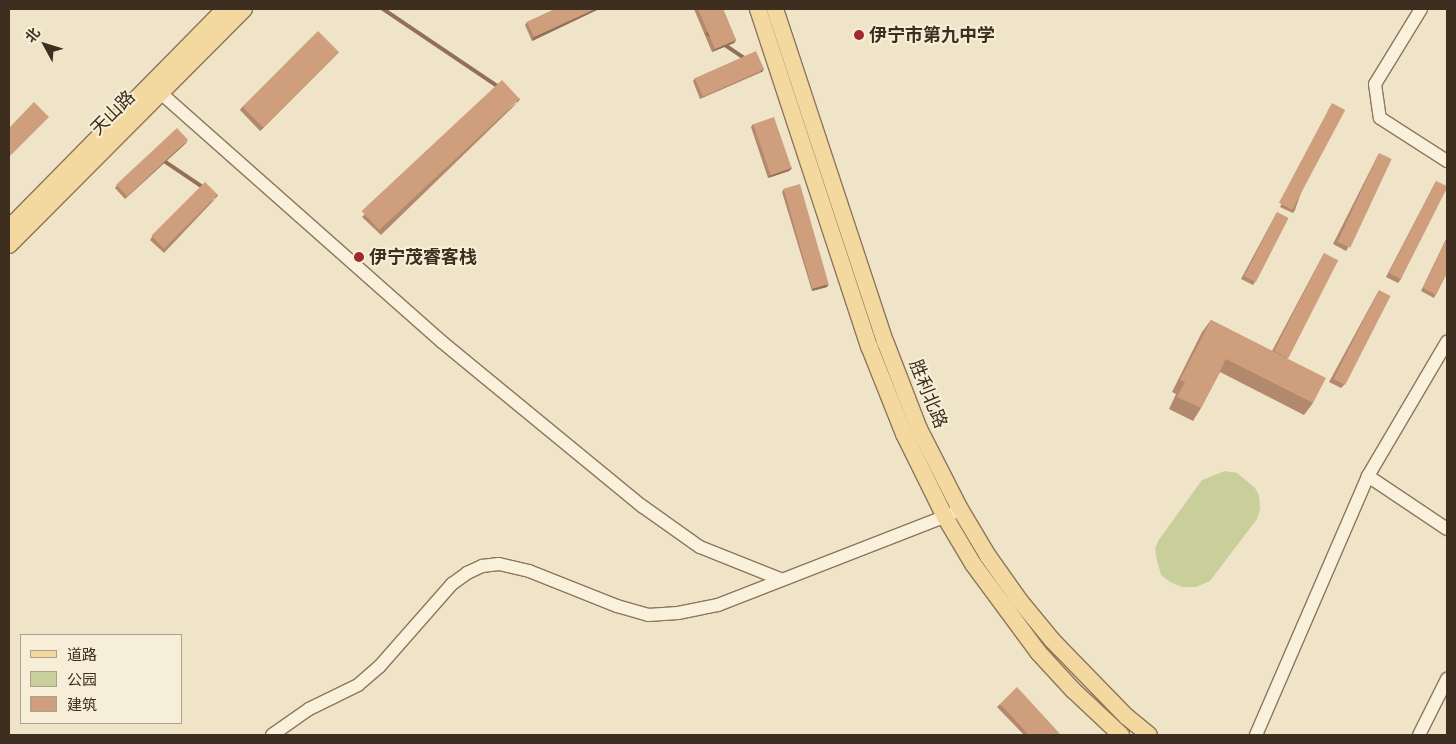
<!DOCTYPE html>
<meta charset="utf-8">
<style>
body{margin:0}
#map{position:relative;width:1456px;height:744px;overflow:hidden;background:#f0e4c8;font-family:"Zilla Slab","Noto Sans SC",serif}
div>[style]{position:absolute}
.green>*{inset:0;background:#c9cf9b}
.roads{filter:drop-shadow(1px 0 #8d765c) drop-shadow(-1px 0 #8d765c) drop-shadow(0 1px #8d765c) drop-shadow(0 -1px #8d765c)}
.minor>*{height:12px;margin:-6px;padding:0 6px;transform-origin:6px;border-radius:6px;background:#faf1dc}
.major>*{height:16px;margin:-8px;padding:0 8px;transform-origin:8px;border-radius:8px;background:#f3d9a0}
.wall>*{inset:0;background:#b2896c}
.shaded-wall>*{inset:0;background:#916f58;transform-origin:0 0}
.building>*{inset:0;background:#cf9f7d;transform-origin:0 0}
.dots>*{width:14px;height:14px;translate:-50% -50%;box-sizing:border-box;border:2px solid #f7eed8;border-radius:50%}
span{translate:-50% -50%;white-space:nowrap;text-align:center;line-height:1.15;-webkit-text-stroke:4px #f7eed8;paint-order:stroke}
.poi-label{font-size:18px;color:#3d2e20;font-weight:700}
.left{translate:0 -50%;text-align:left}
.street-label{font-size:18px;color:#3d2e20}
.frame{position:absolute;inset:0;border:10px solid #3d2e20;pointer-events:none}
.legend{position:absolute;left:20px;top:634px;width:162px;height:90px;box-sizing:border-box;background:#f7eed8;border:1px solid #ada18e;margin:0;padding:6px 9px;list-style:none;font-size:15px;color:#3d2e20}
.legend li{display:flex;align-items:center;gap:10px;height:25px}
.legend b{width:25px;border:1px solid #ada18e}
.north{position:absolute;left:20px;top:20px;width:50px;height:50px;-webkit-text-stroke:4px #f7eed8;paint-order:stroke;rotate:309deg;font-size:14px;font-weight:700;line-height:20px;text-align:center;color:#3d2e20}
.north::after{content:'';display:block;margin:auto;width:18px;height:22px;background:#3d2e20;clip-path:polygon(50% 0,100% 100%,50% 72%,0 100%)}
</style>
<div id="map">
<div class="green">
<div style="clip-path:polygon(1225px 471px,1237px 473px,1255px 488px,1259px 495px,1260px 509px,1257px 519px,1210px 581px,1196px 587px,1182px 587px,1170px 582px,1161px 575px,1157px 560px,1155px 549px,1158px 541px,1202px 480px)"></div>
</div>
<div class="roads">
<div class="minor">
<div style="left:1421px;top:9px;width:88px;rotate:121.5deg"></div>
<div style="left:1375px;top:84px;width:34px;rotate:82deg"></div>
<div style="left:1380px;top:118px;width:80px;rotate:32.7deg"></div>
<div style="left:155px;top:88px;width:383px;rotate:41.5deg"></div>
<div style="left:442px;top:342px;width:259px;rotate:39.4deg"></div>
<div style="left:642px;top:506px;width:71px;rotate:35.3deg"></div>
<div style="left:700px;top:547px;width:86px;rotate:21.8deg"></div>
<div style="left:1368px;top:476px;width:95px;rotate:33.9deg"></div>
<div style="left:272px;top:735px;width:45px;rotate:-35.1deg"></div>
<div style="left:309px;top:709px;width:55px;rotate:-26.1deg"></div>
<div style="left:358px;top:685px;width:28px;rotate:-41deg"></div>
<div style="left:379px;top:667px;width:111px;rotate:-48.7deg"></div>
<div style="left:452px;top:584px;width:19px;rotate:-36deg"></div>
<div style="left:467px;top:573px;width:17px;rotate:-25deg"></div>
<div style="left:482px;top:566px;width:17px;rotate:-7deg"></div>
<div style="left:499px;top:564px;width:31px;rotate:13deg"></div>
<div style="left:529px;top:571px;width:95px;rotate:21.7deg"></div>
<div style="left:617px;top:606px;width:32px;rotate:16deg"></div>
<div style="left:648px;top:615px;width:30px;rotate:-4deg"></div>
<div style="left:678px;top:613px;width:41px;rotate:-11.3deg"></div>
<div style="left:718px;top:605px;width:251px;rotate:-21.3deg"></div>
<div style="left:1256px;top:735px;width:282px;rotate:-66.6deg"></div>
<div style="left:1368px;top:476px;width:156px;rotate:-59.5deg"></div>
<div style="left:1419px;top:735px;width:63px;rotate:-63.4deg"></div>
</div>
<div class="major">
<div style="left:758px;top:9px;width:355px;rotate:71.8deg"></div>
<div style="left:869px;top:346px;width:95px;rotate:68.3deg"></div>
<div style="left:904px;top:434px;width:93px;rotate:63.7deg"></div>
<div style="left:945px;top:517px;width:55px;rotate:59.2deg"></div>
<div style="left:973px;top:564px;width:109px;rotate:53.5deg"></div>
<div style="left:1038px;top:652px;width:52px;rotate:47.4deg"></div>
<div style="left:1073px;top:690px;width:66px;rotate:43.2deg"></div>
<div style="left:775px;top:9px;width:350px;rotate:71.7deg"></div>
<div style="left:885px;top:341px;width:94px;rotate:68.9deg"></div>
<div style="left:919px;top:429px;width:90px;rotate:62.9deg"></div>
<div style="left:960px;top:509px;width:55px;rotate:59.2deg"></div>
<div style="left:988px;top:556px;width:55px;rotate:54.6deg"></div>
<div style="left:1020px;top:601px;width:50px;rotate:50.6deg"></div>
<div style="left:1052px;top:640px;width:107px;rotate:45.8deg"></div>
<div style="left:1127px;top:717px;width:28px;rotate:39deg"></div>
<div style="left:9px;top:228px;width:308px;rotate:-45.4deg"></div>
<div style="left:9px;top:245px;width:333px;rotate:-45.1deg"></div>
</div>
</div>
<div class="wall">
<div style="clip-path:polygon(555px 9px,599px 9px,532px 41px,525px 25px,527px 22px)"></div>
<div style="clip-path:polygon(694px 9px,723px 9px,736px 40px,734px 43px,712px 52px)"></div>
<div style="clip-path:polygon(339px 52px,260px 131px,240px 110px,242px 107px)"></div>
<div style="clip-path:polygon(764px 69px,762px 72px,700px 99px,693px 81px,695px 78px)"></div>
<div style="clip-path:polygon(518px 102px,381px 235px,362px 217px,365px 214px)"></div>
<div style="clip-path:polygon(1332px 103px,1295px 210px,1293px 213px,1280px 207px)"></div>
<div style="clip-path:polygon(753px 124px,792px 168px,789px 171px,768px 178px,751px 127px)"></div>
<div style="clip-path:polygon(186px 143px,125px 199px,115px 188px,117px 185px)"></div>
<div style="clip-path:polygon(1379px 153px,1348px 248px,1346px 251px,1333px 244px)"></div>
<div style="clip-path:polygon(1436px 181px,1401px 279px,1398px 283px,1386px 277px)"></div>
<div style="clip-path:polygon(784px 189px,827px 287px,812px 291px,782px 192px)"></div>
<div style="clip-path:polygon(216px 198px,164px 253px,150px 240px,152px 237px)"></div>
<div style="clip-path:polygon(1277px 212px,1255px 282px,1253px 285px,1241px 279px)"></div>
<div style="clip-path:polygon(1447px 237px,1447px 273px,1434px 298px,1421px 291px)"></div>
<div style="clip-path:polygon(1324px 253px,1287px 358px,1313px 403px,1304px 415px,1220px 372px,1201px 408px,1193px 421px,1169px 409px,1176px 394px,1172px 392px,1202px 332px,1211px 320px,1272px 351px)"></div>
<div style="clip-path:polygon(1379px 290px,1344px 385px,1341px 388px,1329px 382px)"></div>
<div style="clip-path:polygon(1000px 704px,1061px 735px,1024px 735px,997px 707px)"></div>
</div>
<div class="shaded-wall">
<div style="clip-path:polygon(595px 9px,599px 9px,532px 41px,534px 37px)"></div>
<div style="clip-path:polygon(736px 40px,734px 43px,712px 52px,715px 49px)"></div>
<div style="clip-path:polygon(339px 52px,260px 131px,262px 128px)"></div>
<div style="left:764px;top:69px;width:4px;height:68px;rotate:124deg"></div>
<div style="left:520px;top:99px;width:4px;height:191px;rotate:124deg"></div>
<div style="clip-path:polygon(188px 140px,186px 143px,125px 199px,128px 196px)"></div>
<div style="clip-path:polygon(792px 168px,789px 171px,768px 178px,771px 175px)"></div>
<div style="left:218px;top:195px;width:4px;height:76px;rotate:124deg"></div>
<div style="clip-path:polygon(829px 284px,827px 287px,812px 291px,814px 288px)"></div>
</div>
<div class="building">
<div style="clip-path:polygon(555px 9px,595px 9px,534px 37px,527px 22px)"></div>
<div style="clip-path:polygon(698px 9px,723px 9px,736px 40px,715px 49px)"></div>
<div style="left:318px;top:31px;width:30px;height:107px;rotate:45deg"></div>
<div style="left:756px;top:51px;width:20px;height:67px;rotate:66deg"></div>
<div style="left:502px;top:80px;width:26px;height:192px;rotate:47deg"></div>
<div style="clip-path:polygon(34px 102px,49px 117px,9px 157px,9px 128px)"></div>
<div style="left:1332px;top:103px;width:15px;height:113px;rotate:28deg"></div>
<div style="left:774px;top:117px;width:54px;height:22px;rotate:71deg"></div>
<div style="left:177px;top:128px;width:16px;height:83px;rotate:47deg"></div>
<div style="left:1379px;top:153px;width:14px;height:98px;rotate:25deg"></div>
<div style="clip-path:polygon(1436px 181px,1447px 186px,1447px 188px,1401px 279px,1389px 273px)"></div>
<div style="left:205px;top:182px;width:18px;height:76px;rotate:45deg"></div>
<div style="left:800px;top:184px;width:104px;height:17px;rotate:74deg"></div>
<div style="left:1277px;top:212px;width:13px;height:72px;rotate:27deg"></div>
<div style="clip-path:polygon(1447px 238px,1447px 273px,1436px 295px,1423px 288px)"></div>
<div style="left:1324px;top:253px;width:16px;height:110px;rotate:27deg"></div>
<div style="left:1379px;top:290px;width:13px;height:100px;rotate:27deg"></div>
<div style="clip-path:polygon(1211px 320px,1326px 378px,1313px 403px,1226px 359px,1201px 408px,1177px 397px,1185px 382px,1180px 380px)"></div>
<div style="clip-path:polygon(1017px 687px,1061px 735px,1029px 735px,1000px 704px)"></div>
</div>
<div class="dots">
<div style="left:859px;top:35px;background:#9e2a2b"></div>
<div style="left:359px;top:257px;background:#9e2a2b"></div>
</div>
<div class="poi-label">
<span class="left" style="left:869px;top:35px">伊宁市第九中学</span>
<span class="left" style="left:369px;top:257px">伊宁茂睿客栈</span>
</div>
<div class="street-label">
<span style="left:113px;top:113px;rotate:-45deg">天山路</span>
<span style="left:928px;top:394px;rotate:68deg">胜利北路</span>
</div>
<div class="frame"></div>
<ul class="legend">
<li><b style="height:6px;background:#f3d9a0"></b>道路</li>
<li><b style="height:14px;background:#c9cf9b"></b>公园</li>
<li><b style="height:14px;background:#cf9f7d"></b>建筑</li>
</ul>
<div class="north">北</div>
</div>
